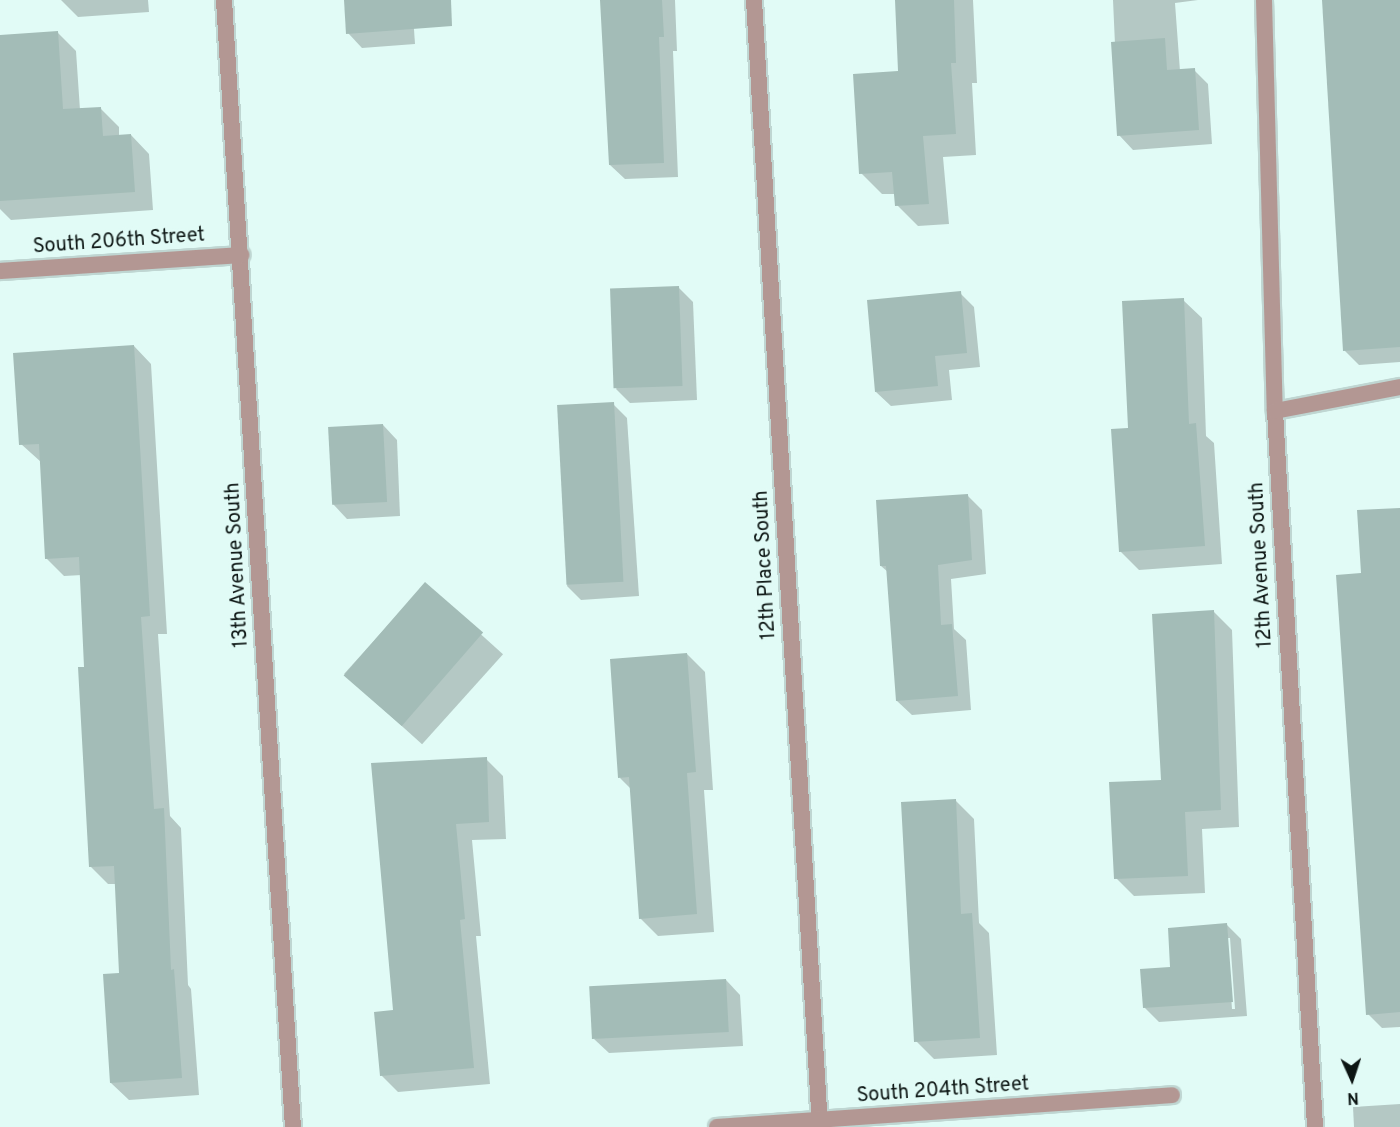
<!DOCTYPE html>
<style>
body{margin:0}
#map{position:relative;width:1400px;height:1127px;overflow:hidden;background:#e1fbf6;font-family:Overpass,sans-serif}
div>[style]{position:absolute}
.shadow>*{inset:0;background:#0003;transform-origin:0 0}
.building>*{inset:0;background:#a3bcb7;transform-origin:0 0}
.roads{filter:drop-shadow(2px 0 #bfd6d2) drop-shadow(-2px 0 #bfd6d2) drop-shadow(0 2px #bfd6d2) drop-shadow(0 -2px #bfd6d2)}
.minor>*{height:16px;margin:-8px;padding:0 8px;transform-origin:8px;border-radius:8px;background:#b39793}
span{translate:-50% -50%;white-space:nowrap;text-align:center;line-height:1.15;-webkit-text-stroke:5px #e1fbf6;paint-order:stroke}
.street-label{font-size:20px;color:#0c1513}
.north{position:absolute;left:1322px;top:1049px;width:60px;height:60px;-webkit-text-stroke:4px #e1fbf6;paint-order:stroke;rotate:177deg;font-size:16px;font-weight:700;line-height:24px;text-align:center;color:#0c1513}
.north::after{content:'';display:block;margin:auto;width:21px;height:27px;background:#0c1513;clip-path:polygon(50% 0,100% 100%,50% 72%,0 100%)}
</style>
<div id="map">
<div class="shadow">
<div style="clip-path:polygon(61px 0,148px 0,149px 12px,78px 17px)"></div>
<div style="clip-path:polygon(345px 0,412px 0,415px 44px,362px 48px,348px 33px)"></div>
<div style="clip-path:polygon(601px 0,675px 0,677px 51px,673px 51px,678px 177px,625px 179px,610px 165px)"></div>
<div style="clip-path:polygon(896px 0,973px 0,977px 83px,972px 83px,976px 155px,943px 157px,949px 224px,918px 226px,897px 205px,896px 194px,882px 194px,861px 173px,899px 72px)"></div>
<div style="clip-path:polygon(1113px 0,1198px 0,1175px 3px,1180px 71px,1194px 70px,1208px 84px,1212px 144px,1133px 150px,1119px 135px)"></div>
<div style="clip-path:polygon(1326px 0,1400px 0,1400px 362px,1359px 365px,1345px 351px)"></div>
<div style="clip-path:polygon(57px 32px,76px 51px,80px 110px,100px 108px,119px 127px,119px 136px,131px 135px,149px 154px,153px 210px,11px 220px,0 209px,0 36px)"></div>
<div style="clip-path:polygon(678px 287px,693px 302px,697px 400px,630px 403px,616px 389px)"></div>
<div style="clip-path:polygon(960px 293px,974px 307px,980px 367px,949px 370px,952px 400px,891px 406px,876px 392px)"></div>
<div style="clip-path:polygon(1183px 300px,1202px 318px,1206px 436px,1214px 443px,1222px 564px,1139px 570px,1121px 552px,1129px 430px)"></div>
<div style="clip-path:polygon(134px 346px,151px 364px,167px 634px,158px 634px,170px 816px,181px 828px,188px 985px,191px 989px,199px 1095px,129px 1100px,111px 1083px,120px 975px,116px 884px,108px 884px,90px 866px,82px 575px,64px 576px,46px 558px,41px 462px,21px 444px)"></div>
<div style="clip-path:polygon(613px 404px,627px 418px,639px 596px,581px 600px,567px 586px)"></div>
<div style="clip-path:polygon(383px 425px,397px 440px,400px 516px,347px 519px,333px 504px)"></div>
<div style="clip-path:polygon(968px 496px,982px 510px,986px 574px,951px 579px,954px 629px,966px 640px,971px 710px,912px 715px,897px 701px,888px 572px,881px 566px)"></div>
<div style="clip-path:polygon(1400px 509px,1400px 1027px,1382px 1028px,1368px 1014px,1363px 574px)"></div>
<div style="left:425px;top:584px;width:105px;height:121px;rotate:42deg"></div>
<div style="clip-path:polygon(1214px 612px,1232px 630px,1239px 827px,1202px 829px,1205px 893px,1134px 896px,1116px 878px,1162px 781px)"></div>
<div style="clip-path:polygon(687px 654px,705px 672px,713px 790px,704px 790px,714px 932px,658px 936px,640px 918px,631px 789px,620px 778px)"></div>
<div style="clip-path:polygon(486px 759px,503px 776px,506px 839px,472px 840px,481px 936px,476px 936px,490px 1084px,398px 1092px,381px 1075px,394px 1011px,373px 764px)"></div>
<div style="clip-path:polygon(956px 801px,974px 819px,979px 923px,989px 933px,997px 1055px,934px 1059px,916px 1041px)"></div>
<div style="clip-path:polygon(evenodd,1227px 925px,1241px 939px,1247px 1016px,1159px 1022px,1144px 1007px,1172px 968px,1227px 925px,1227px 938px,1230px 938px,1235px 1009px,1232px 1009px,1227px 938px)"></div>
<div style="clip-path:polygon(726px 980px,740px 995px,743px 1046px,609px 1053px,594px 1039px)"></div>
<div style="clip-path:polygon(1400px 1104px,1400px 1127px,1354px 1127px,1353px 1107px)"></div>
</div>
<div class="building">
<div style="clip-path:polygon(344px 0,451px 0,452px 26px,346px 34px)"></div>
<div style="clip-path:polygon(600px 0,662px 0,664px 37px,659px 37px,664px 163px,609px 165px)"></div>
<div style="clip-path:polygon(895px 0,954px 0,956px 63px,951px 63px,956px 134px,923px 136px,929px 204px,895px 206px,892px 172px,859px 174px,853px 74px,898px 71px)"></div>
<div style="clip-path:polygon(1322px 0,1400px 0,1400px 347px,1343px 351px)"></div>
<div style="clip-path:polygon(58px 31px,63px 109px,101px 107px,103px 136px,131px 134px,135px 192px,0 201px,0 35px)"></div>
<div style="clip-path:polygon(1165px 38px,1167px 70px,1195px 68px,1199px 130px,1117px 136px,1111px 42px)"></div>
<div style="left:679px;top:286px;width:100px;height:69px;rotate:88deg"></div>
<div style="clip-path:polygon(961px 291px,967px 353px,935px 356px,938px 386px,875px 392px,867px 300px)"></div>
<div style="clip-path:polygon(1184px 298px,1189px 424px,1196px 423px,1205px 546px,1119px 552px,1111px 429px,1128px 428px,1122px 301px)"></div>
<div style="clip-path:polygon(134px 345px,150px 616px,141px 617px,154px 809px,164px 808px,171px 970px,174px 969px,182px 1078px,110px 1083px,103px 974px,119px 973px,114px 866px,89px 867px,78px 667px,84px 667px,79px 557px,45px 559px,39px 444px,19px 445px,13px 353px)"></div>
<div style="left:614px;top:402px;width:180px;height:57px;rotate:87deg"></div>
<div style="left:383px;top:424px;width:78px;height:55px;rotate:87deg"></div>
<div style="clip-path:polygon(968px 494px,972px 560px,938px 565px,941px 625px,952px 624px,958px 696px,896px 701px,886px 566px,880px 566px,876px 500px)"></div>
<div style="clip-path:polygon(1400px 508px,1400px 1012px,1366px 1015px,1336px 575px,1361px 573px,1357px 510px)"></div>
<div style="left:425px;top:582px;width:77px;height:124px;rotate:41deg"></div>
<div style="clip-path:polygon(1214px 610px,1221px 810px,1185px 812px,1188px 876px,1114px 879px,1109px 782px,1161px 780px,1152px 614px)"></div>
<div style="clip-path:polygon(687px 653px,696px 772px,687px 773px,697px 914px,639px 919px,629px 777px,618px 778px,610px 659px)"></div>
<div style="clip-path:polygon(487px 757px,489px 822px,456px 824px,465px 919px,460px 920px,474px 1068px,380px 1076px,374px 1012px,393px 1010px,371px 763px)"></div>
<div style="clip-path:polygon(956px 799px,961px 914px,972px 913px,980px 1038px,914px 1042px,901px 802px)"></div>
<div style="clip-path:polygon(1227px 923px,1233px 1002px,1143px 1008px,1140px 969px,1170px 967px,1168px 928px)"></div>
<div style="left:726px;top:979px;width:53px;height:137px;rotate:87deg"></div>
</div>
<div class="roads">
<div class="minor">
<div style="left:224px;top:0;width:1129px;rotate:86.5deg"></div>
<div style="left:754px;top:0;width:1129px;rotate:86.65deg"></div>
<div style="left:1264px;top:0;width:411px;rotate:88.5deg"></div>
<div style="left:1275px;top:411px;width:717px;rotate:86.8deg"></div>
<div style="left:0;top:271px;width:242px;rotate:-3.8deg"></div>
<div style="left:1275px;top:411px;width:127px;rotate:-10.9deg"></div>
<div style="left:717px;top:1127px;width:456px;rotate:-4deg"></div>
</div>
</div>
<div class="street-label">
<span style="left:119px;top:242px;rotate:-4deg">South 206th Street</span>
<span style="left:238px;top:565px;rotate:-93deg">13th Avenue South</span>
<span style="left:766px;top:565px;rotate:-93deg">12th Place South</span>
<span style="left:1262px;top:565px;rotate:-93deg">12th Avenue South</span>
<span style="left:943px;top:1091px;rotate:-4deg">South 204th Street</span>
</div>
<div class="north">N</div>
</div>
